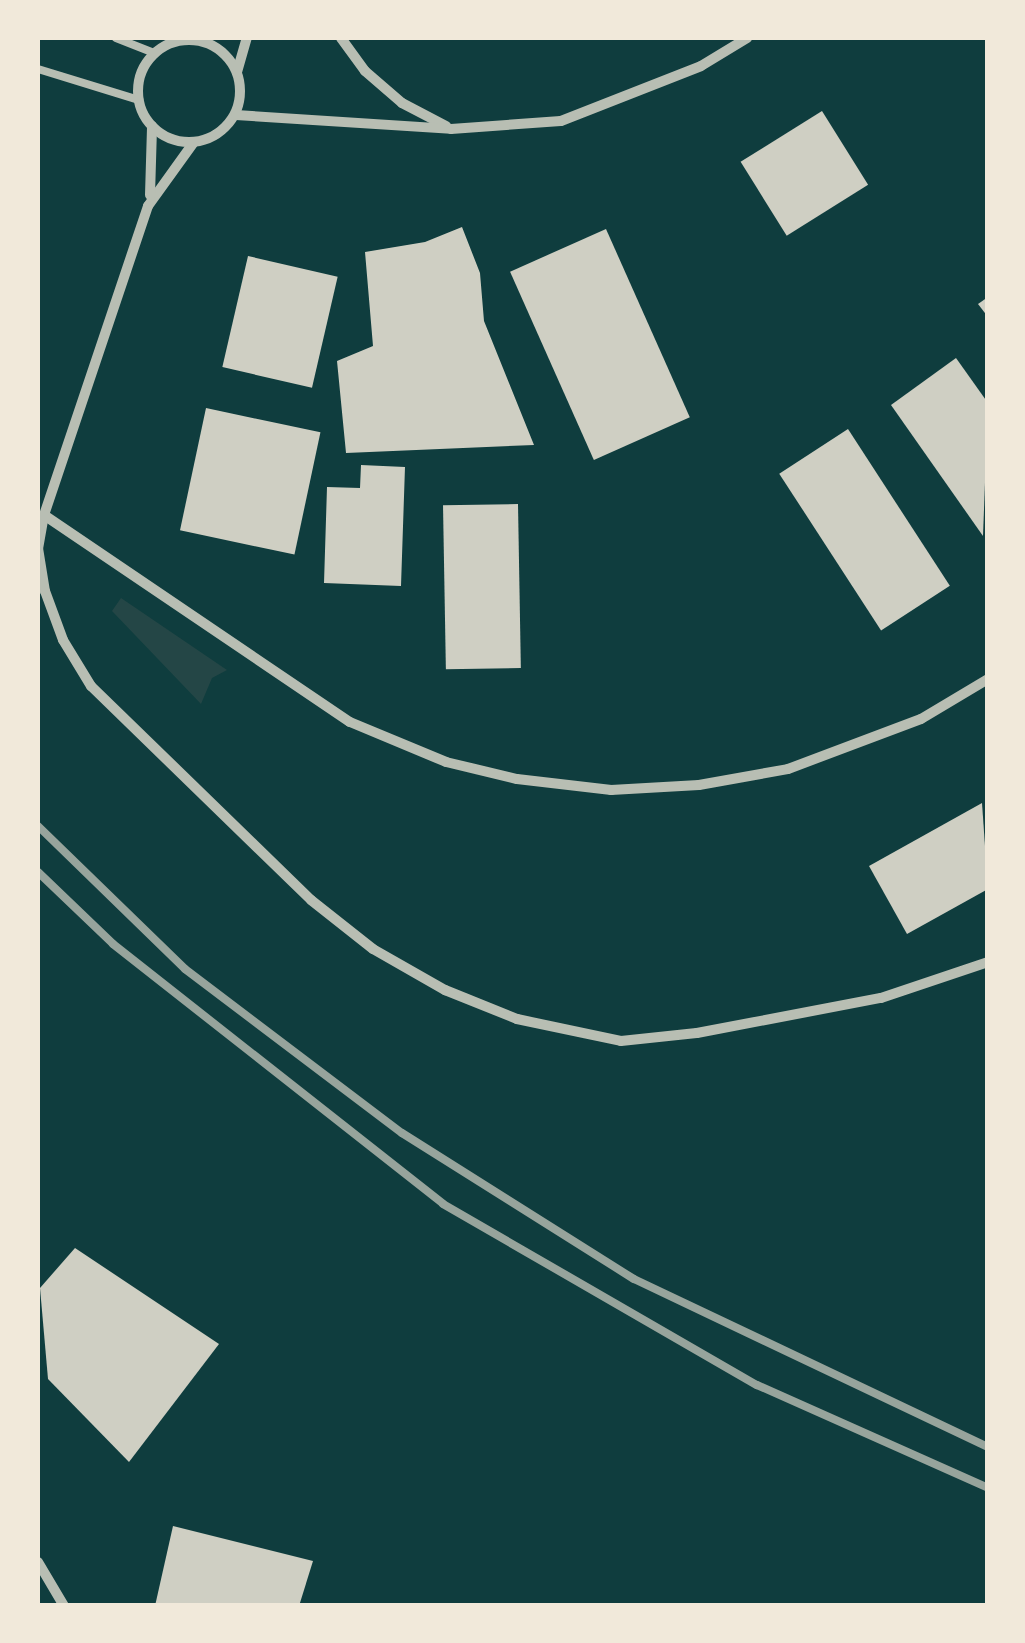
<!DOCTYPE html>
<style>
body{margin:0}
#map{position:relative;width:1025px;height:1643px;overflow:hidden;background:#0f3d3e;font-family:Quicksand,sans-serif}
div>[style]{position:absolute}
.green>*{inset:0;background:#244646}
.building>*{inset:0;background:#cfcfc3;transform-origin:0 0}
.service>*{height:8px;margin:-4px;padding:0 4px;transform-origin:4px;border-radius:4px;background:#b8beb3}
.minor>*{height:10px;margin:-5px;padding:0 5px;transform-origin:5px;border-radius:5px;background:#b8beb3}
.minor>.ring{margin:-5px;padding:0;box-sizing:content-box;background:none;border:10px solid #b8beb3;border-radius:50%}
.rail>*{height:8px;margin:-4px;padding:0 4px;transform-origin:4px;border-radius:4px;background:#97a49c}
span{translate:-50% -50%;white-space:nowrap;text-align:center;line-height:1.15;-webkit-text-stroke:9px #f1e9da;paint-order:stroke}
.frame{position:absolute;inset:0;border:40px solid #f1e9da;pointer-events:none}
</style>
<div id="map">
<div class="green">
<div style="clip-path:polygon(121px 598px,227px 670px,212px 678px,201px 704px,112px 611px)"></div>
</div>
<div class="building">
<div style="left:822px;top:111px;width:87px;height:96px;rotate:58deg"></div>
<div style="clip-path:polygon(462px 227px,480px 273px,484px 321px,534px 445px,346px 453px,337px 361px,373px 346px,365px 252px,425px 242px)"></div>
<div style="left:606px;top:229px;width:206px;height:105px;rotate:66deg"></div>
<div style="left:248px;top:256px;width:92px;height:114px;rotate:13deg"></div>
<div style="clip-path:polygon(988px 297px,988px 317px,978px 304px)"></div>
<div style="clip-path:polygon(956px 358px,988px 403px,983px 536px,891px 405px)"></div>
<div style="left:206px;top:408px;width:117px;height:125px;rotate:12deg"></div>
<div style="left:848px;top:429px;width:187px;height:82px;rotate:57deg"></div>
<div style="clip-path:polygon(361px 465px,405px 467px,401px 586px,324px 583px,327px 487px,360px 488px)"></div>
<div style="left:518px;top:504px;width:164px;height:75px;rotate:89deg"></div>
<div style="clip-path:polygon(982px 803px,988px 889px,907px 934px,869px 866px)"></div>
<div style="clip-path:polygon(75px 1248px,219px 1344px,129px 1462px,48px 1379px,40px 1288px)"></div>
<div style="clip-path:polygon(173px 1526px,313px 1561px,299px 1606px,155px 1606px)"></div>
</div>
<div class="service">
<div style="left:116px;top:38px;width:41px;rotate:21.5deg"></div>
<div style="left:38px;top:69px;width:106px;rotate:17.1deg"></div>
</div>
<div class="minor">
<div style="left:341px;top:38px;width:41px;rotate:54deg"></div>
<div style="left:365px;top:71px;width:49px;rotate:40.9deg"></div>
<div style="left:402px;top:103px;width:50px;rotate:27.6deg"></div>
<div class="ring" style="left:138px;top:40px;width:92px;height:92px"></div>
<div style="left:237px;top:72px;width:35px;rotate:-74deg"></div>
<div style="left:236px;top:115px;width:215px;rotate:3.7deg"></div>
<div style="left:451px;top:129px;width:110px;rotate:-4.2deg"></div>
<div style="left:561px;top:121px;width:150px;rotate:-21.4deg"></div>
<div style="left:701px;top:66px;width:54px;rotate:-31.3deg"></div>
<div style="left:194px;top:142px;width:79px;rotate:125.7deg"></div>
<div style="left:148px;top:206px;width:326px;rotate:108.6deg"></div>
<div style="left:44px;top:515px;width:34px;rotate:100deg"></div>
<div style="left:38px;top:548px;width:44px;rotate:80.8deg"></div>
<div style="left:45px;top:591px;width:52px;rotate:69.8deg"></div>
<div style="left:63px;top:640px;width:54px;rotate:58.7deg"></div>
<div style="left:91px;top:686px;width:307px;rotate:44.2deg"></div>
<div style="left:311px;top:900px;width:79px;rotate:38.3deg"></div>
<div style="left:373px;top:949px;width:83px;rotate:29.7deg"></div>
<div style="left:445px;top:990px;width:78px;rotate:21.9deg"></div>
<div style="left:517px;top:1019px;width:106px;rotate:11.9deg"></div>
<div style="left:621px;top:1041px;width:76px;rotate:-6deg"></div>
<div style="left:697px;top:1033px;width:187px;rotate:-10.8deg"></div>
<div style="left:881px;top:998px;width:113px;rotate:-18.6deg"></div>
<div style="left:150px;top:195px;width:69px;rotate:-88.3deg"></div>
<div style="left:44px;top:515px;width:369px;rotate:34.1deg"></div>
<div style="left:350px;top:722px;width:104px;rotate:22.6deg"></div>
<div style="left:446px;top:762px;width:73px;rotate:13.5deg"></div>
<div style="left:517px;top:779px;width:95px;rotate:6.7deg"></div>
<div style="left:611px;top:790px;width:88px;rotate:-3.3deg"></div>
<div style="left:699px;top:785px;width:90px;rotate:-10.2deg"></div>
<div style="left:788px;top:769px;width:142px;rotate:-20.6deg"></div>
<div style="left:921px;top:719px;width:78px;rotate:-30.8deg"></div>
<div style="left:38px;top:1562px;width:51px;rotate:59.4deg"></div>
</div>
<div class="rail">
<div style="left:38px;top:826px;width:205px;rotate:44.2deg"></div>
<div style="left:185px;top:969px;width:272px;rotate:37.1deg"></div>
<div style="left:402px;top:1133px;width:274px;rotate:32.2deg"></div>
<div style="left:634px;top:1279px;width:392px;rotate:25.4deg"></div>
<div style="left:38px;top:872px;width:104px;rotate:43.8deg"></div>
<div style="left:113px;top:944px;width:420px;rotate:38.2deg"></div>
<div style="left:443px;top:1204px;width:362px;rotate:30deg"></div>
<div style="left:757px;top:1385px;width:253px;rotate:24deg"></div>
</div>
<div class="frame"></div>
</div>
